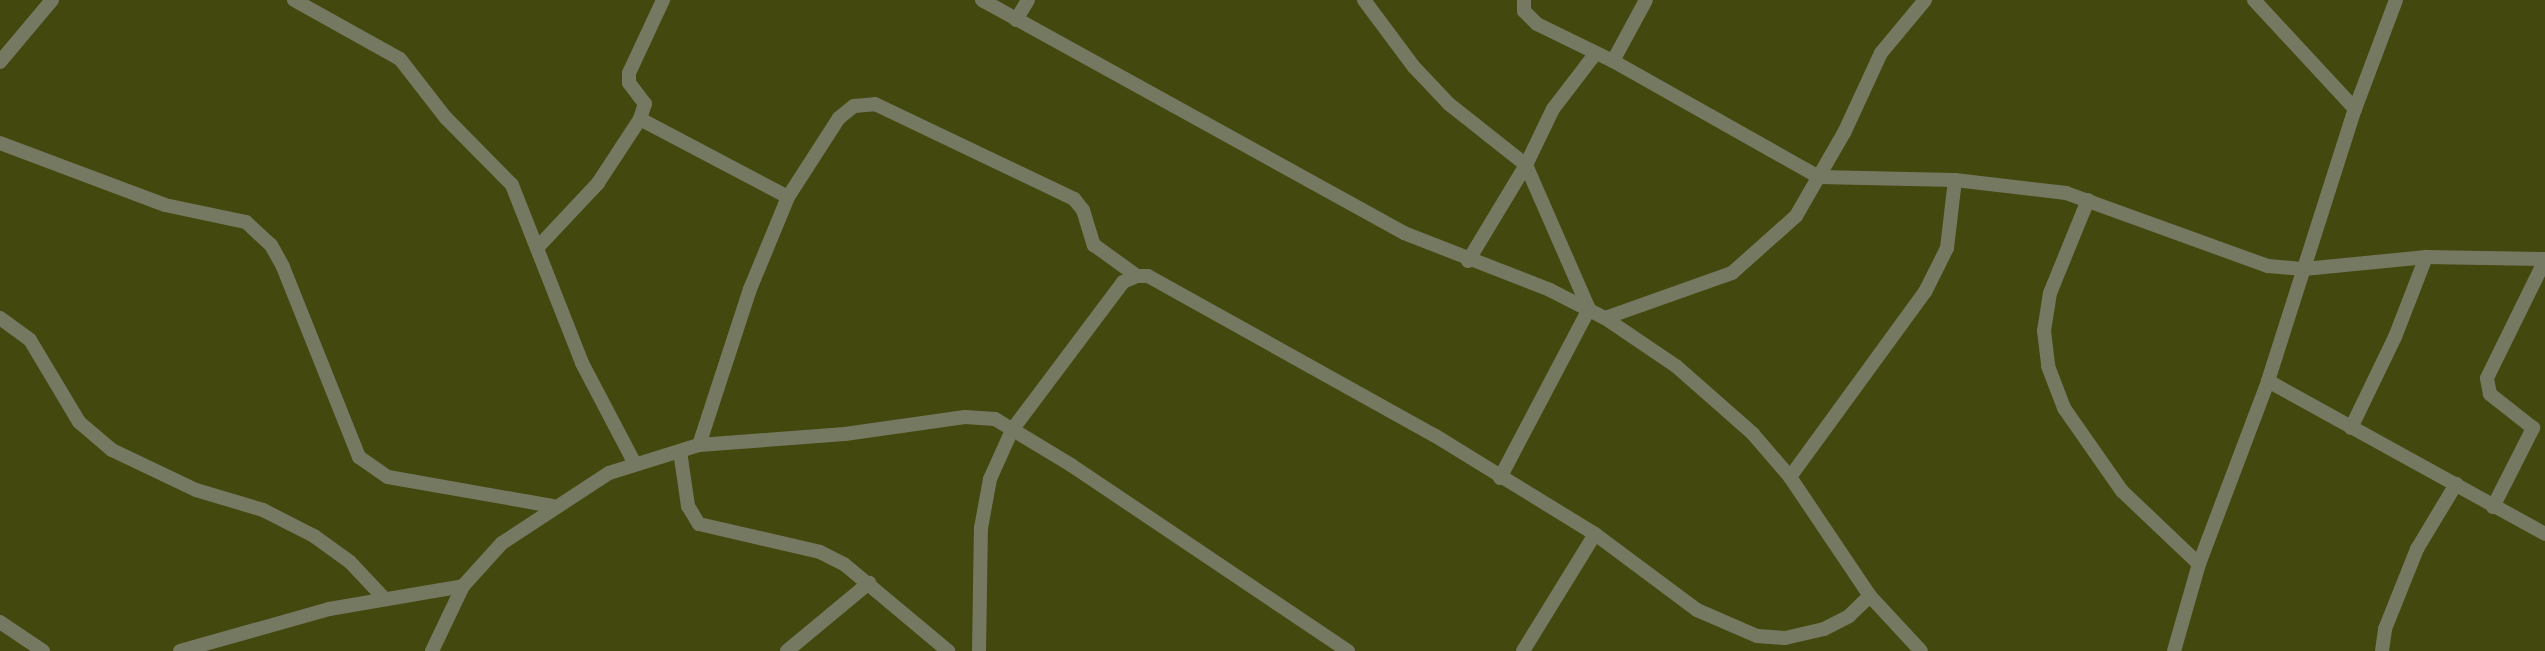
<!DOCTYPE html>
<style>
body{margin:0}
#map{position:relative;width:2545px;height:651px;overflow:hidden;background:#43480f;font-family:"Libre Baskerville",serif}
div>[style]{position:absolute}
.street>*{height:14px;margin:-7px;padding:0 7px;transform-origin:7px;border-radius:7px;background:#767962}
span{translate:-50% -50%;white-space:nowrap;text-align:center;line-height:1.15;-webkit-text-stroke:7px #393d01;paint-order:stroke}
</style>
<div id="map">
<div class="street">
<div style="left:294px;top:0;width:121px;rotate:29.1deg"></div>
<div style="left:400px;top:59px;width:75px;rotate:52.1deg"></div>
<div style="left:446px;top:118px;width:94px;rotate:45.4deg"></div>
<div style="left:512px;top:185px;width:191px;rotate:68.5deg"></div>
<div style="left:582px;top:363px;width:112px;rotate:62.3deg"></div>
<div style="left:982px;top:0;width:482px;rotate:28.9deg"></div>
<div style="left:1404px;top:233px;width:157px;rotate:21.3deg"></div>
<div style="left:1550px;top:290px;width:62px;rotate:27deg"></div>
<div style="left:1605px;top:318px;width:86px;rotate:34.1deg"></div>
<div style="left:1676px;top:366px;width:103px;rotate:41.4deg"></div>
<div style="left:1753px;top:434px;width:57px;rotate:49.3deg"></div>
<div style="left:1790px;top:477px;width:143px;rotate:56.1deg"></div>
<div style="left:1870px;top:596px;width:75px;rotate:47.2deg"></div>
<div style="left:1364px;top:0;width:84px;rotate:53.3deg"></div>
<div style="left:1414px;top:67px;width:51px;rotate:46.6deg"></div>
<div style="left:1449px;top:104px;width:98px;rotate:38.4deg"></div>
<div style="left:1526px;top:165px;width:157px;rotate:66.4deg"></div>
<div style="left:1589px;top:309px;width:191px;rotate:117.8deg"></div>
<div style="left:1524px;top:0;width:11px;rotate:90deg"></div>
<div style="left:1524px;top:11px;width:18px;rotate:45deg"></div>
<div style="left:1537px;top:24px;width:85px;rotate:26deg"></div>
<div style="left:1613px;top:61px;width:236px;rotate:29.4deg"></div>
<div style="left:1819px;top:177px;width:136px;rotate:1.3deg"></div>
<div style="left:1955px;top:180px;width:112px;rotate:6.7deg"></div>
<div style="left:2066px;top:193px;width:215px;rotate:19.9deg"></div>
<div style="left:2268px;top:266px;width:36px;rotate:5deg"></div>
<div style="left:2304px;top:269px;width:123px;rotate:-5.6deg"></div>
<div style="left:2426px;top:257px;width:119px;rotate:1deg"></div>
<div style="left:2254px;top:0;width:149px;rotate:47.2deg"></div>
<div style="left:1016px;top:20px;width:23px;rotate:-59deg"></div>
<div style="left:1613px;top:61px;width:69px;rotate:-61.6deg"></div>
<div style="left:0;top:62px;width:81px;rotate:-50deg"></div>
<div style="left:640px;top:119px;width:167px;rotate:27.8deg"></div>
<div style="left:788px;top:197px;width:100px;rotate:112.4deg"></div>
<div style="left:750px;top:289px;width:164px;rotate:108.1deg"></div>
<div style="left:0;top:143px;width:176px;rotate:20.6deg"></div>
<div style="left:165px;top:205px;width:83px;rotate:11.9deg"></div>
<div style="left:246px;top:222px;width:34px;rotate:43deg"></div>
<div style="left:271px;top:245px;width:25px;rotate:61deg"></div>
<div style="left:283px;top:267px;width:205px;rotate:68.2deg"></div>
<div style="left:359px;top:457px;width:35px;rotate:35deg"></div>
<div style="left:388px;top:477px;width:167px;rotate:10deg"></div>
<div style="left:788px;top:197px;width:94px;rotate:-57.2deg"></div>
<div style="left:839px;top:118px;width:19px;rotate:-39deg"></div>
<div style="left:854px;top:106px;width:21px;rotate:-5deg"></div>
<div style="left:875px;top:104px;width:221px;rotate:25.5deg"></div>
<div style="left:1074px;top:199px;width:14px;rotate:51deg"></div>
<div style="left:1083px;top:210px;width:37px;rotate:73deg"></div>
<div style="left:1094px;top:245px;width:53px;rotate:35.8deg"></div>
<div style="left:2088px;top:200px;width:100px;rotate:112.2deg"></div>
<div style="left:2050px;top:293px;width:38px;rotate:99deg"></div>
<div style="left:2044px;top:331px;width:35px;rotate:83deg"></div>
<div style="left:2048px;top:366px;width:45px;rotate:69.1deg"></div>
<div style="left:2064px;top:408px;width:101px;rotate:55.1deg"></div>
<div style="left:2122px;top:491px;width:106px;rotate:43.5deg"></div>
<div style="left:538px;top:247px;width:88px;rotate:-46.8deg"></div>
<div style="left:598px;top:183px;width:77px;rotate:-56.7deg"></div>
<div style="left:640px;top:119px;width:16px;rotate:-72deg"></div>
<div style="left:645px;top:104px;width:26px;rotate:-127deg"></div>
<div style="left:629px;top:83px;width:10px;rotate:-90deg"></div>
<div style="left:629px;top:73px;width:81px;rotate:-65deg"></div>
<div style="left:1468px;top:261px;width:112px;rotate:-58.9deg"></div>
<div style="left:1526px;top:165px;width:62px;rotate:-64.3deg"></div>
<div style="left:1553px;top:109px;width:69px;rotate:-52.6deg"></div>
<div style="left:0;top:318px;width:37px;rotate:36deg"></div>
<div style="left:30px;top:340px;width:96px;rotate:59.1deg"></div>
<div style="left:79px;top:422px;width:43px;rotate:40.3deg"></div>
<div style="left:112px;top:450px;width:93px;rotate:25.5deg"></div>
<div style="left:196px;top:490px;width:70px;rotate:16.6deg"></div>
<div style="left:263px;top:510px;width:57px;rotate:27deg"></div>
<div style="left:314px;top:536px;width:44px;rotate:35.8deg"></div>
<div style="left:350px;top:562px;width:48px;rotate:46.7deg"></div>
<div style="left:1605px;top:318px;width:135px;rotate:-19.5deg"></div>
<div style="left:1732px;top:273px;width:86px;rotate:-41.7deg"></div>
<div style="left:1796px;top:216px;width:96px;rotate:-60deg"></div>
<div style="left:1844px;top:133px;width:88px;rotate:-65.2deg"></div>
<div style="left:1881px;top:53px;width:69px;rotate:-50.3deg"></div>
<div style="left:2268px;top:381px;width:316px;rotate:28.9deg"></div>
<div style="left:2351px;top:428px;width:101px;rotate:-64.2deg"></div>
<div style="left:2395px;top:337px;width:86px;rotate:-68.8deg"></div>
<div style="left:680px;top:451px;width:56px;rotate:81.7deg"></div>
<div style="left:688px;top:506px;width:21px;rotate:59deg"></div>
<div style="left:699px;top:524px;width:124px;rotate:13deg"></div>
<div style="left:820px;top:552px;width:27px;rotate:27deg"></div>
<div style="left:844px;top:564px;width:136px;rotate:39.9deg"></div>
<div style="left:1790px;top:477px;width:229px;rotate:-53.9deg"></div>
<div style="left:1925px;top:292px;width:49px;rotate:-63.4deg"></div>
<div style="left:1947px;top:248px;width:68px;rotate:-83.3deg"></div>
<div style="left:2493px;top:507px;width:89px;rotate:-63.1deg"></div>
<div style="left:2533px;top:428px;width:55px;rotate:-141.7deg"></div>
<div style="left:2490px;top:394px;width:16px;rotate:-101deg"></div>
<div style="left:2487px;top:378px;width:131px;rotate:-63.8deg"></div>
<div style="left:0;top:622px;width:52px;rotate:34deg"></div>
<div style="left:180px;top:651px;width:155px;rotate:-15.7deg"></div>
<div style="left:329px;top:609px;width:136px;rotate:-9.7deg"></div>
<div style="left:432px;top:651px;width:72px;rotate:-64.5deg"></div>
<div style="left:463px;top:586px;width:58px;rotate:-47.8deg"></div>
<div style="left:502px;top:543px;width:128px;rotate:-33.2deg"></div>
<div style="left:609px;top:473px;width:94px;rotate:-17.3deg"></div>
<div style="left:699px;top:445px;width:146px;rotate:-4.3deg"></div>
<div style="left:845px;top:434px;width:121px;rotate:-8.1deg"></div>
<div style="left:965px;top:417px;width:30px;rotate:4deg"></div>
<div style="left:995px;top:419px;width:89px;rotate:31.2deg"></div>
<div style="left:1071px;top:465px;width:334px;rotate:33.9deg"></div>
<div style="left:787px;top:651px;width:107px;rotate:-39.7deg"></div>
<div style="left:979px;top:651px;width:123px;rotate:-89.1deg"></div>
<div style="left:981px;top:528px;width:50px;rotate:-79.6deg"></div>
<div style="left:990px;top:479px;width:54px;rotate:-65.8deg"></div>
<div style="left:1012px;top:430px;width:185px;rotate:-53.1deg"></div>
<div style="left:1123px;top:282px;width:15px;rotate:-23deg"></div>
<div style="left:1137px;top:276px;width:11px"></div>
<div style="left:1148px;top:276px;width:327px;rotate:29.1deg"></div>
<div style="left:1434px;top:435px;width:189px;rotate:31.6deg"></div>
<div style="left:1595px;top:534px;width:127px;rotate:36.7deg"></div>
<div style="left:1697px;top:610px;width:65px;rotate:23.4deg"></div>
<div style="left:1757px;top:636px;width:28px;rotate:4deg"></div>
<div style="left:1785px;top:638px;width:40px;rotate:-13deg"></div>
<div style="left:1824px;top:629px;width:28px;rotate:-27deg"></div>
<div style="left:1849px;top:616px;width:29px;rotate:-44deg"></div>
<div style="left:1523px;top:651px;width:137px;rotate:-58.4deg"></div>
<div style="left:2174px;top:651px;width:91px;rotate:-74deg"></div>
<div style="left:2199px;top:564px;width:196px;rotate:-69.3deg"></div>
<div style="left:2268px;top:381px;width:286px;rotate:-72.3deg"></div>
<div style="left:2355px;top:109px;width:116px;rotate:-69.4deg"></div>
<div style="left:2382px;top:651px;width:22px;rotate:-82deg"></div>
<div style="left:2385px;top:629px;width:86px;rotate:-68.2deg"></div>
<div style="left:2417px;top:549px;width:76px;rotate:-59deg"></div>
</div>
</div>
